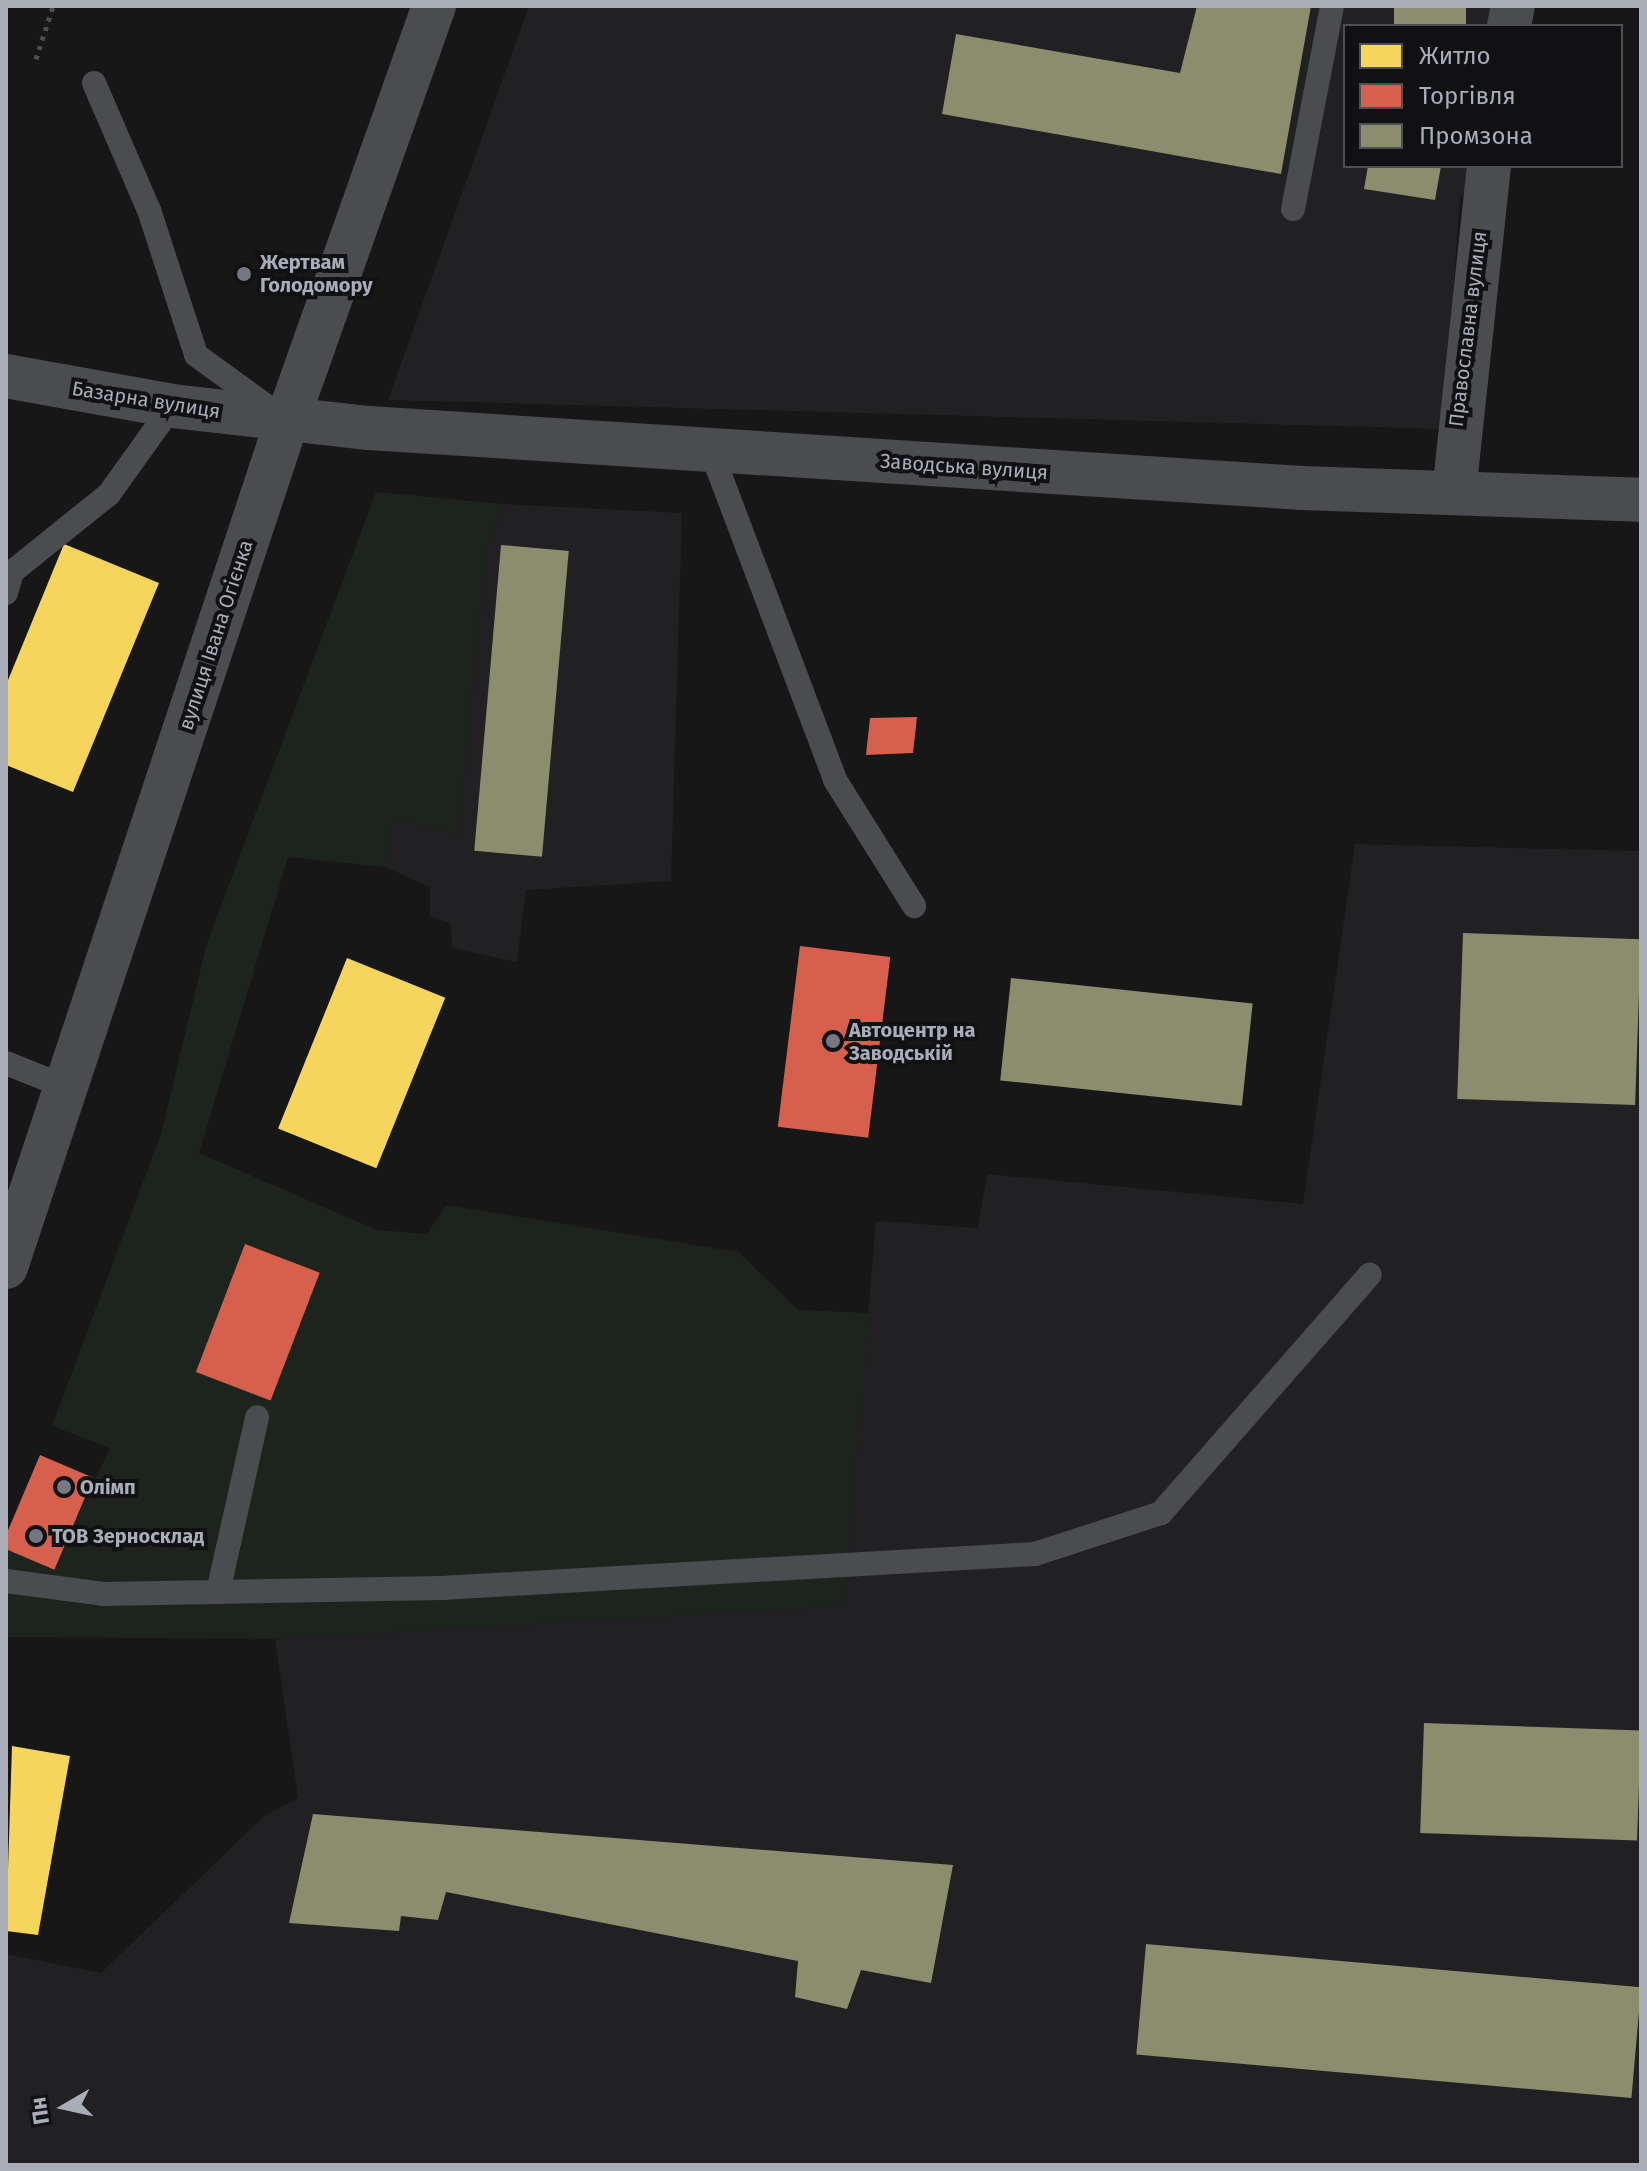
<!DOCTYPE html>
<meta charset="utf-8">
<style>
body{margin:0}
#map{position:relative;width:1647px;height:2171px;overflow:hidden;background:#171717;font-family:"Fira Sans",sans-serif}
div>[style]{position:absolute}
.built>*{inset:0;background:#212123}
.green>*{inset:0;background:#1d241e}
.homes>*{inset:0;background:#f6d55c;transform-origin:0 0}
.shops>*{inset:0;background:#d6604d;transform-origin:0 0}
.industry>*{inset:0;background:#8c8c6e;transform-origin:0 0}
.path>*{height:5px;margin-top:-2.5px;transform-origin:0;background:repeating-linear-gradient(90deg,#4d4e52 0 4px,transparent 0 10px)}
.lane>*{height:24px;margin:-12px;padding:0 12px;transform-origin:12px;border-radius:12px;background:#4b4c50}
.street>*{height:44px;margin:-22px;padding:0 22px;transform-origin:22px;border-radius:22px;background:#4b4c50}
.dots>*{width:22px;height:22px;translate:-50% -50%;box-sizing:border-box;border:4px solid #111113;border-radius:50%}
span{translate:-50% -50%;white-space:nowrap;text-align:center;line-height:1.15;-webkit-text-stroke:8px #111113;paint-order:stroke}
.poi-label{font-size:20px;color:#a8adb8;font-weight:700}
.left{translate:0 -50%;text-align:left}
.street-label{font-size:20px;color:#a8adb8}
.frame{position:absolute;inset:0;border:8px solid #a8adb8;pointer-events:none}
.legend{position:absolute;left:1343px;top:24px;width:280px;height:144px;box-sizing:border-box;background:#111113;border:2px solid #4d4f55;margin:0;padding:10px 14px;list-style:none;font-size:24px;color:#a8adb8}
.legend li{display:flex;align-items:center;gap:16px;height:40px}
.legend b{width:40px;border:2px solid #4d4f55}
.north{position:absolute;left:24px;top:2067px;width:80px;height:80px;-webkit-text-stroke:6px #111113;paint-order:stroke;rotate:261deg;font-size:22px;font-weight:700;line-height:32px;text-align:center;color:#a8adb8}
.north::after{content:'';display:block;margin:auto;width:28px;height:36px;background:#a8adb8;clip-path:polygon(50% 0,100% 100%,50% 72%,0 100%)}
</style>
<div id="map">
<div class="built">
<div style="clip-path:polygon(529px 6px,1495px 6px,1493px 26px,1345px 26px,1345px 166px,1474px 166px,1471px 193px,1460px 196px,1444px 429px,388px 400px)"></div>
<div style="clip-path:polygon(503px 504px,682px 513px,671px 881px,526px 890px,517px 962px,452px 948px,451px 924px,430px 916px,430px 887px,385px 867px,391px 818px,458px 834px,486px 550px)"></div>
<div style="clip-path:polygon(1355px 844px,1641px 851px,1641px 2165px,6px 2165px,6px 1954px,101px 1973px,264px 1816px,298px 1798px,275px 1639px,843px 1606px,876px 1221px,978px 1228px,987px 1174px,1303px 1204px)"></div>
</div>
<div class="green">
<div style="clip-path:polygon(376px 492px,503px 504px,486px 550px,458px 835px,392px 818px,385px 867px,288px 857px,199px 1153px,377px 1230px,427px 1234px,446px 1205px,739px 1252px,798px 1310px,869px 1313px,843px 1606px,275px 1639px,6px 1637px,6px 1549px,53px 1569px,110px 1448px,52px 1426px,161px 1134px,207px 943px)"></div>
</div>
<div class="homes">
<div style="clip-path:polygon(64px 544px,159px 583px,73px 792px,6px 765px,6px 685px)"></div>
<div style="left:347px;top:958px;width:106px;height:184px;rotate:22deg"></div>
<div style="clip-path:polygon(12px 1746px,70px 1756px,38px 1935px,6px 1931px)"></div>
</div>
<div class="shops">
<div style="clip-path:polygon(917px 717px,913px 753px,866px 755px,870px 718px)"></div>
<div style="left:800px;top:946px;width:91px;height:182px;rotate:7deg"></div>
<div style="left:245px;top:1244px;width:80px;height:137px;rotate:21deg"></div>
<div style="left:40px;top:1455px;width:58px;height:100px;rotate:23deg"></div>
</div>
<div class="industry">
<div style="clip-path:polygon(1197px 6px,1311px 6px,1281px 174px,942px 114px,956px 34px,1180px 73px)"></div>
<div style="left:1394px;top:6px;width:72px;height:20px"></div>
<div style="clip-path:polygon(1368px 166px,1441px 166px,1435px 200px,1364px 189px)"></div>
<div style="left:501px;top:545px;width:68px;height:307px;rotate:5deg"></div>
<div style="left:1463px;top:933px;width:178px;height:166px;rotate:2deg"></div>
<div style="left:1011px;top:978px;width:243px;height:103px;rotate:6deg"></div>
<div style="left:1424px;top:1723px;width:217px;height:110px;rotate:2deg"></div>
<div style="clip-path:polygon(313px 1814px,953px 1865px,931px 1983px,861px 1970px,847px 2009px,795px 1997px,798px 1961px,446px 1892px,438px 1920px,401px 1916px,399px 1931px,289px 1923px)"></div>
<div style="left:1146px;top:1944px;width:497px;height:111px;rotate:5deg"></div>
</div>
<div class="path">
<div style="left:36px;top:59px;width:56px;rotate:-72.2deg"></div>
</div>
<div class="lane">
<div style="left:94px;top:83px;width:138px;rotate:66.6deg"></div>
<div style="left:149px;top:210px;width:152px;rotate:72deg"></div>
<div style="left:196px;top:355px;width:94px;rotate:35.9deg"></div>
<div style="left:1293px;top:209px;width:207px;rotate:-79.1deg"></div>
<div style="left:711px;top:451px;width:352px;rotate:69.3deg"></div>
<div style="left:835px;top:780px;width:149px;rotate:57.9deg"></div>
<div style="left:6px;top:593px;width:22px;rotate:-74deg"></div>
<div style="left:12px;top:572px;width:124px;rotate:-38.8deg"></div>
<div style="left:109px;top:494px;width:108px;rotate:-54.4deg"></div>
<div style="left:6px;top:1063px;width:65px;rotate:21.8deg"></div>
<div style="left:6px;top:1581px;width:98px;rotate:7.6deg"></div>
<div style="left:103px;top:1594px;width:339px;rotate:-1deg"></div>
<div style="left:442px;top:1588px;width:594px;rotate:-3.28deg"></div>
<div style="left:1035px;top:1554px;width:133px;rotate:-18deg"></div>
<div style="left:1161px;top:1513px;width:317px;rotate:-48.8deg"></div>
<div style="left:218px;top:1592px;width:179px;rotate:-77.4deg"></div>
</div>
<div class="street">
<div style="left:1509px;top:26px;width:20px;rotate:-79deg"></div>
<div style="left:6px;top:376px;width:169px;rotate:10.2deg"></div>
<div style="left:172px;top:406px;width:198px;rotate:6.4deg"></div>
<div style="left:369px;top:428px;width:935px;rotate:3.68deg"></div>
<div style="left:1302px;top:488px;width:339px;rotate:2deg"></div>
<div style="left:1454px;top:493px;width:329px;rotate:-83.9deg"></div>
<div style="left:6px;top:1267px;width:891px;rotate:-71.63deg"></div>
<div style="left:287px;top:421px;width:440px;rotate:-70.5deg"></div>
</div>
<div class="dots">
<div style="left:244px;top:274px;background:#757880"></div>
<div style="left:833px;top:1041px;background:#757880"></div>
<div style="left:64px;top:1487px;background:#757880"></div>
<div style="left:36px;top:1536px;background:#757880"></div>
</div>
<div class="poi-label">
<span class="left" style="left:260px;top:274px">Жертвам<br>Голодомору</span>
<span class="left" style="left:849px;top:1042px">Автоцентр на<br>Заводській</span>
<span class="left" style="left:80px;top:1487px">Олімп</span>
<span class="left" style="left:52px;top:1536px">ТОВ Зерносклад</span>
</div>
<div class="street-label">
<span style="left:1468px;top:329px;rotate:-83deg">Православна вулиця</span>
<span style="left:146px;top:400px;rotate:9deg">Базарна вулиця</span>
<span style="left:964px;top:467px;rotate:4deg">Заводська вулиця</span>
<span style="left:216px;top:635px;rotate:-72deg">вулиця Івана Огієнка</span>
</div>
<div class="frame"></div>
<ul class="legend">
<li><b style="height:22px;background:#f6d55c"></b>Житло</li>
<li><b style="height:22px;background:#d6604d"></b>Торгівля</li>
<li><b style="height:22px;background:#8c8c6e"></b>Промзона</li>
</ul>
<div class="north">Пн</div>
</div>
